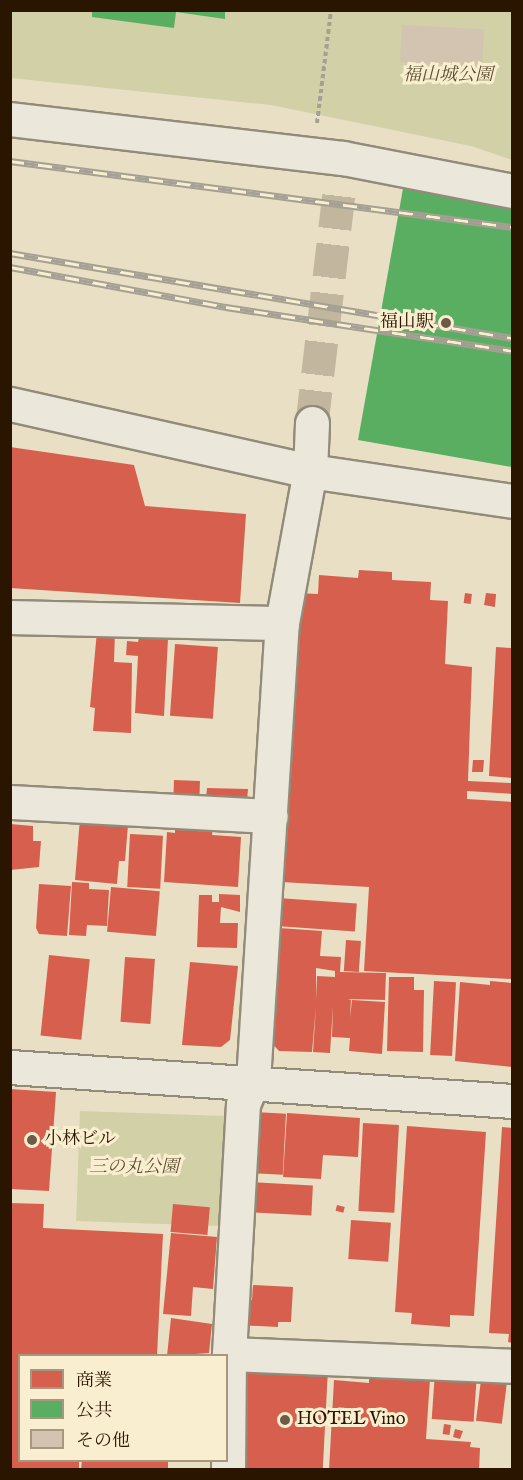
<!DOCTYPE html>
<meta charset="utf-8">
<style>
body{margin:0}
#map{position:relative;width:523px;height:1480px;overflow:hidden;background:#e8dfc5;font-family:"IM FELL English","Noto Serif JP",serif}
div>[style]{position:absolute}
.green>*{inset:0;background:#d1d0a6;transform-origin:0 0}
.shops>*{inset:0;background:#d6604d;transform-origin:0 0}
.public>*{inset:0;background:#5aae61}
.building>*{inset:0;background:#d2c4b0;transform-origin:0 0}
.minor-tunnel>*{height:33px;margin-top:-16.5px;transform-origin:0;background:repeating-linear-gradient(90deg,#c2b79e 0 33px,transparent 0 49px)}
.path>*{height:4px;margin-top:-2px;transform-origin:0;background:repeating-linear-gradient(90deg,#a59f94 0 4.5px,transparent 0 7.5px)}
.roads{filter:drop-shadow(2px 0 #938b7a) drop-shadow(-2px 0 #938b7a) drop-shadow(0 2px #938b7a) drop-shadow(0 -2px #938b7a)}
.minor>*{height:33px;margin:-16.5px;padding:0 16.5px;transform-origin:16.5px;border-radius:16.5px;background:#ebe7da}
.rail>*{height:7px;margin-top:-3.5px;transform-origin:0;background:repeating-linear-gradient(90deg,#faeed0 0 14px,#a59f94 0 28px);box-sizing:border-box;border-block:2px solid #a59f94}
.dots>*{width:16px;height:16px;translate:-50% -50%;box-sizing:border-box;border:3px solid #faeed0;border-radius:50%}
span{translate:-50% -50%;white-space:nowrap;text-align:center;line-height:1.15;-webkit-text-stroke:6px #faeed0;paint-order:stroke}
.park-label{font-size:18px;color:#5e5232;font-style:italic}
.poi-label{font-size:18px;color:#2a1501}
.right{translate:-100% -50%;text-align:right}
.left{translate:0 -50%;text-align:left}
.frame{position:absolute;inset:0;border:12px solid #2a1501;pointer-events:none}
.legend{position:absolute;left:18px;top:1354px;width:210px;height:108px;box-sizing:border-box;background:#faeed0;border:2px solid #a7977d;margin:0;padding:8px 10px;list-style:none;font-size:18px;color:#2a1501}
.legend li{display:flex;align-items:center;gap:12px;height:30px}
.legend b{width:30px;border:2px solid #a7977d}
</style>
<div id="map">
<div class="green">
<div style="clip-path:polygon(10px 11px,512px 11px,512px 160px,471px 146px,271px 105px,11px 78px)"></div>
<div style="left:80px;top:1111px;width:145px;height:110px;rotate:2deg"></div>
</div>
<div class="shops">
<div style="clip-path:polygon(10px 447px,134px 465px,145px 506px,246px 514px,240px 603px,10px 588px)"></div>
<div style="clip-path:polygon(359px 570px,392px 572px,392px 580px,431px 582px,430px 600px,448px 601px,445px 664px,472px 667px,468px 781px,512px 783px,512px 794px,467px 791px,467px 799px,512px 802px,512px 979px,364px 971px,369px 887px,281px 882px,298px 593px,318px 594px,319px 575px,358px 578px)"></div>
<div style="left:465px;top:593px;width:7px;height:10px;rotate:8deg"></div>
<div style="clip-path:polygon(486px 593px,496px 594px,495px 607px,484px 605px)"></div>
<div style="clip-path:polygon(97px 631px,115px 632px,114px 662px,132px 663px,131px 733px,93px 731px,95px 708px,90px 707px)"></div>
<div style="clip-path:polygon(139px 637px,168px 639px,164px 716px,135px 713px,138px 656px,126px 655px,127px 641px,138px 642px)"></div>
<div style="left:175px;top:644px;width:43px;height:72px;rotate:4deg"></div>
<div style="clip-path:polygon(496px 647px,512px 648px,512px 778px,489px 776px)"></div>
<div style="clip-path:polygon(473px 760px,484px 760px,483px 772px,472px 772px)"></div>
<div style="left:174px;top:780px;width:26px;height:24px;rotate:2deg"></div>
<div style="clip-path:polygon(207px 788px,248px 789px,246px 811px,206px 799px)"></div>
<div style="clip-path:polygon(80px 818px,128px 825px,125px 861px,119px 861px,117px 884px,75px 880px)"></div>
<div style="clip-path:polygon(10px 824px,33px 826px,33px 841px,41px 841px,39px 867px,10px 870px)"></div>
<div style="clip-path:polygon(175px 826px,213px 828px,212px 835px,241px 837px,238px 887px,164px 882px,167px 832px,175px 833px)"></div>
<div style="left:130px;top:834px;width:33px;height:53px;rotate:3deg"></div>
<div style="clip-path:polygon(72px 882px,89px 883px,89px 889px,109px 890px,107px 926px,87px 925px,86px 936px,69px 935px)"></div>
<div style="clip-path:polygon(39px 884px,71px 886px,67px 936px,39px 934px,36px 928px)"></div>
<div style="left:111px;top:887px;width:49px;height:45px;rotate:5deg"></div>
<div style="clip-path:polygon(219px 894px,240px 895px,240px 912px,221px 907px,220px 923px,238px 923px,237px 948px,197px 947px,199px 895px,212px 895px,212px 902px,219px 902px)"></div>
<div style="left:278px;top:898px;width:79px;height:28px;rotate:4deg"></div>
<div style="clip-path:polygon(evenodd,279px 928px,322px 931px,320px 956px,341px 957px,340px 972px,386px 973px,385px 1000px,348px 999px,351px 1000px,350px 1018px,352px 1000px,385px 1002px,382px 1054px,349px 1051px,350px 1038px,332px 1037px,333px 1006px,330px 1053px,313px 1052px,316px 1006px,312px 1052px,279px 1051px,270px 1041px,279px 928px,316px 968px,335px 971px,335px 977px,317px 976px,316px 1000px,316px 968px)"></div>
<div style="left:346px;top:940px;width:15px;height:31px;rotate:4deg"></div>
<div style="left:49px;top:955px;width:41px;height:81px;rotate:6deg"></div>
<div style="left:125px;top:957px;width:30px;height:65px;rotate:4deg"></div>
<div style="clip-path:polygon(190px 962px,238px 966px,230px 1040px,221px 1047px,182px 1045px)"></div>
<div style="clip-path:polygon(389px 977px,414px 977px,414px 990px,424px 990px,423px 1052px,387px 1051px)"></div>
<div style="left:434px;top:981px;width:22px;height:74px;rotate:3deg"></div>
<div style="clip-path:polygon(490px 981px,512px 983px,512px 1067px,455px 1061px,460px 982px,490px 985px)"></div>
<div style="clip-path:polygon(10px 1089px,56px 1092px,49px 1191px,10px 1189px)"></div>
<div style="left:252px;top:1112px;width:34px;height:61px;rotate:3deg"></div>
<div style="clip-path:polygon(287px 1113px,360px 1118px,358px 1157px,323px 1155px,321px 1179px,283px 1177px)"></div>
<div style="left:363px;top:1123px;width:36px;height:88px;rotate:3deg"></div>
<div style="clip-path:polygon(407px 1126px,486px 1132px,474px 1316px,450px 1315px,450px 1327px,411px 1324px,412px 1313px,395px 1312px)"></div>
<div style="clip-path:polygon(502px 1127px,512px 1128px,512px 1343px,508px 1342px,509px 1334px,489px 1333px)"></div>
<div style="left:247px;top:1182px;width:66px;height:30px;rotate:3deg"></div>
<div style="clip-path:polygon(10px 1203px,44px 1204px,43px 1228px,163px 1234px,157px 1356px,20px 1356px,20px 1460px,79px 1460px,79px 1470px,10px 1470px)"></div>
<div style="left:173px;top:1204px;width:37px;height:28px;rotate:5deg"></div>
<div style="left:337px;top:1205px;width:8px;height:6px;rotate:14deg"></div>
<div style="left:351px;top:1220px;width:40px;height:39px;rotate:4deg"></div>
<div style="clip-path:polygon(171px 1233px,217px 1237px,213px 1289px,193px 1287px,191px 1316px,163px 1314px)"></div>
<div style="clip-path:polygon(253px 1285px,293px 1287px,291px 1322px,278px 1322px,278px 1327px,237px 1325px,239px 1300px,252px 1300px)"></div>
<div style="clip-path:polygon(171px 1318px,212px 1324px,209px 1353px,167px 1356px)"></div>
<div style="left:248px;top:1367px;width:80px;height:103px;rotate:3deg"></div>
<div style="left:435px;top:1372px;width:42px;height:47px;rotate:4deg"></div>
<div style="clip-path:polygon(369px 1375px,430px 1379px,426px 1439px,471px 1442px,470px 1447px,480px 1448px,479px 1470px,329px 1470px,334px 1380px,369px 1383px)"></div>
<div style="left:481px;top:1380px;width:26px;height:41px;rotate:7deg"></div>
<div style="left:444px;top:1424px;width:7px;height:10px;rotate:8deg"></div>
<div style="clip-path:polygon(455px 1429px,463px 1431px,460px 1439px,453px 1437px)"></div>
<div style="clip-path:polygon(82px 1460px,167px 1460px,168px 1461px,168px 1470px,81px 1470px)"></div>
</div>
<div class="public">
<div style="clip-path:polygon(92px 10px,225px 10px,225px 19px,176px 12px,174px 28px,92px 17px)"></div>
<div style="clip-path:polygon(404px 183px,512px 206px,512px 467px,358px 440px)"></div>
</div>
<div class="building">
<div style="left:402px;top:25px;width:82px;height:37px;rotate:3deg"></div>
</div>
<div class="minor-tunnel">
<div style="left:312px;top:423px;width:242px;rotate:-83.3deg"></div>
</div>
<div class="path">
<div style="left:317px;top:123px;width:114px;rotate:-82.9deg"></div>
</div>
<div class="roads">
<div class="minor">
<div style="left:10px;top:119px;width:335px;rotate:6.7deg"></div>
<div style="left:343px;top:158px;width:172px;rotate:11deg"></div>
<div style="left:10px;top:404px;width:307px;rotate:12.6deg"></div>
<div style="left:310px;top:471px;width:204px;rotate:8.4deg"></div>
<div style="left:10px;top:617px;width:272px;rotate:1.3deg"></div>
<div style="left:10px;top:802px;width:261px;rotate:3.1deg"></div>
<div style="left:10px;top:1067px;width:503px;rotate:3.87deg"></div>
<div style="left:229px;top:1354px;width:283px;rotate:2.4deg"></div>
<div style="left:228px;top:1470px;width:116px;rotate:-89.5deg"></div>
<div style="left:229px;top:1354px;width:250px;rotate:-86.8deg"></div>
<div style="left:243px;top:1104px;width:25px;rotate:-67deg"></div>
<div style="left:253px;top:1081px;width:459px;rotate:-86.4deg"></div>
<div style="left:282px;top:623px;width:155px;rotate:-79.6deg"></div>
<div style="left:310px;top:471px;width:48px;rotate:-87.6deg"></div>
</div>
</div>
<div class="rail">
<div style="left:10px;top:161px;width:506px;rotate:7.49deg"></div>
<div style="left:10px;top:253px;width:509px;rotate:9.61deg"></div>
<div style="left:10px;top:267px;width:220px;rotate:10.5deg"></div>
<div style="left:226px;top:307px;width:289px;rotate:8.7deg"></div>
</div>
<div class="dots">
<div style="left:446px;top:323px;background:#6c5c46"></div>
<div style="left:32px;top:1140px;background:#6c5c46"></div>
<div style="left:285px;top:1420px;background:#6c5c46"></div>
</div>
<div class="park-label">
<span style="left:448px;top:76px">福山城公園</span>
<span style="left:134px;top:1168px">三の丸公園</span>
</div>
<div class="poi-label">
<span class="right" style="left:434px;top:323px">福山駅</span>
<span class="left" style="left:44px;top:1140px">小林ビル</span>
<span class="left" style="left:297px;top:1420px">HOTEL Vino</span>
</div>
<div class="frame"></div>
<ul class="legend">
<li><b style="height:16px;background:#d6604d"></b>商業</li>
<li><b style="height:16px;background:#5aae61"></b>公共</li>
<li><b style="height:16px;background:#d2c4b0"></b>その他</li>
</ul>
</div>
